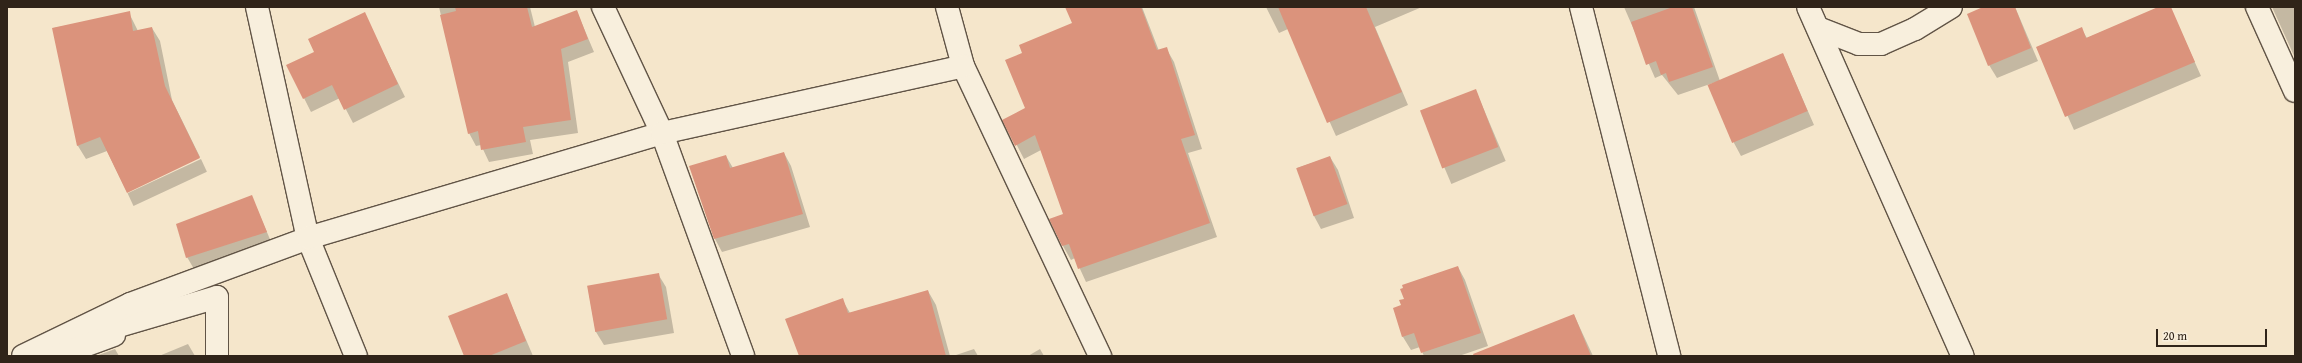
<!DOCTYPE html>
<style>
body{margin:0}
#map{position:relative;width:2302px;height:363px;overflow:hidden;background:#f5e6cb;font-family:"Gentium Book Plus",serif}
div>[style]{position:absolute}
.shadow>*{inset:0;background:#0003;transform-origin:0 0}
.building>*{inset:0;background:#db937c;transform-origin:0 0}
.roads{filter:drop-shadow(1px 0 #615446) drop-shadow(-1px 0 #615446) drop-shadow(0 1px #615446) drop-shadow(0 -1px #615446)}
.minor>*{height:22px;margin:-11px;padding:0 11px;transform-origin:11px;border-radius:11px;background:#f8efdd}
span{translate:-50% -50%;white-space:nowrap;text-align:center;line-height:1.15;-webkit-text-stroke:3.5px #f8efdd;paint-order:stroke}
.frame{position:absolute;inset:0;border:8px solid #302419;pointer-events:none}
.scale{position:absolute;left:2156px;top:329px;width:111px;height:18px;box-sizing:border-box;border:2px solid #302419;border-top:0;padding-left:5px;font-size:12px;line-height:14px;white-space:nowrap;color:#302419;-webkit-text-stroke:3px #f8efdd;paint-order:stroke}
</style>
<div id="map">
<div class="shadow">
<div style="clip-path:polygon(439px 7px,530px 7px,535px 27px,577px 12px,594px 52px,568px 62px,578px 133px,530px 140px,533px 154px,489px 162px,481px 145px,476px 146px,469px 133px)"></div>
<div style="clip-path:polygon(1066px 7px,1142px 7px,1159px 51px,1166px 48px,1174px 62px,1202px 149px,1188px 153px,1217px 237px,1086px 282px,1075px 258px,1071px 260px,1063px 246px,1064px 215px,1041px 150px,1024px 159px,1004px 120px,1026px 109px,1023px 54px,1073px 24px)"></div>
<div style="clip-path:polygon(1266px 7px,1422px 7px,1375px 27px,1408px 105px,1336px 136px,1288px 29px,1279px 33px)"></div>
<div style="clip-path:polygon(1624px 7px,1694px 7px,1720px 81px,1783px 54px,1814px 125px,1741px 156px,1734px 143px,1716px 82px,1678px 95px,1662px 75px,1655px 78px)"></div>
<div style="clip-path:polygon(1986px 7px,2015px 7px,2038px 61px,1997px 78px,1989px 65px)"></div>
<div style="clip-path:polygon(2161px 7px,2170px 7px,2201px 76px,2074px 130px,2037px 48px,2081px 28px,2087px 38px)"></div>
<div style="clip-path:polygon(2272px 7px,2295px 7px,2295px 58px)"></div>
<div style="clip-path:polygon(129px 13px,138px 31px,152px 28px,160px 41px,172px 100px,200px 157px,127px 192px,107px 151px,86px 159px,78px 146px,54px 28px)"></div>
<div style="clip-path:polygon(364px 14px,405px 97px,353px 123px,340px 98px,311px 112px,304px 98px,316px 52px)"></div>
<div style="left:1476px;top:91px;width:76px;height:59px;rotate:67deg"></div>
<div style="clip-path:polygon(784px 153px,791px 166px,810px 227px,722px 252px,715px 239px,726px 156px,733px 168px)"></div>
<div style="clip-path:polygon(1330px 157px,1338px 170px,1354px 218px,1321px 229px,1314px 216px,1297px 168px)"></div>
<div style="left:201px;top:159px;width:14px;height:81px;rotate:65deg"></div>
<div style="clip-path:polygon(252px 197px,272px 244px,194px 269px,187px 257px)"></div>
<div style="clip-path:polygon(1458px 267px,1465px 280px,1488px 346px,1459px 356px,1424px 356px,1420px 347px,1411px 350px,1403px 337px,1394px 309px,1402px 306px,1405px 299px)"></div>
<div style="clip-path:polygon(658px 274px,666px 287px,674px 333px,604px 345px,596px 332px,588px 287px)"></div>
<div style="clip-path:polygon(928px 291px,936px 305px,950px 356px,800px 356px,842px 299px,850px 313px)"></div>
<div style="clip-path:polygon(507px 295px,533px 356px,465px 356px)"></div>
<div style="clip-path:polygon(1574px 315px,1593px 356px,1494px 356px)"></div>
<div style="clip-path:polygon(188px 344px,195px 356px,159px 356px)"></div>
<div style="clip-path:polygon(115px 349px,119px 356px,96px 356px)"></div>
<div style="clip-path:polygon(974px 349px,978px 356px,953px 356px)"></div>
<div style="clip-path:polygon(1040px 349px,1044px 356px,1028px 356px)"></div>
</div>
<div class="building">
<div style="clip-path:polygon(455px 7px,527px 7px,532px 27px,577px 10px,588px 39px,561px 49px,571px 120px,523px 127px,526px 142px,481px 150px,478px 131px,468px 134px,440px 15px,456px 11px)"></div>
<div style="clip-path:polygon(1065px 7px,1141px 7px,1157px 50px,1167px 47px,1195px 135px,1181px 139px,1210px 223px,1078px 269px,1069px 244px,1062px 246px,1049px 219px,1063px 214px,1035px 135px,1015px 146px,1002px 120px,1025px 108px,1005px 60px,1022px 53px,1019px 45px,1072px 23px)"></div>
<div style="clip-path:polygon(1278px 7px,1366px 7px,1402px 92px,1327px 123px)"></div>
<div style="clip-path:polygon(1673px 7px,1692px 7px,1713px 67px,1669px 82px,1666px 73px,1661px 75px,1656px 61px,1646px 65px,1631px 22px)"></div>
<div style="clip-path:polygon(1983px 7px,2015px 7px,2031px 48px,1988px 66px,1967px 14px)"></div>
<div style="clip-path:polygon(2158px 7px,2171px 7px,2195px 62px,2065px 117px,2036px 47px,2082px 27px,2086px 38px)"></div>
<div style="clip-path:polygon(130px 11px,133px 31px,152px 27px,165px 86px,200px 158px,127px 193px,100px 137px,77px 146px,52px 28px)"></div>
<div style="clip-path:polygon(365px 12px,398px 84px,344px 110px,332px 85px,303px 99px,286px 65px,314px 52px,308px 39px)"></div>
<div style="left:1783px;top:53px;width:63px;height:82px;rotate:67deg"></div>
<div style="left:1476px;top:89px;width:62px;height:60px;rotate:69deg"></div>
<div style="clip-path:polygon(784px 152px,803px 214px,714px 239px,689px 166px,726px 155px,730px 168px)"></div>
<div style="left:1330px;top:156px;width:51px;height:36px;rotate:70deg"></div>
<div style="clip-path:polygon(252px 195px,267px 232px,186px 258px,176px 224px)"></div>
<div style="clip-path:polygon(1458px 266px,1481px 333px,1421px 353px,1414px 333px,1402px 337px,1393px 308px,1401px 305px,1399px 300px,1404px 299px,1400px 289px,1403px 288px,1402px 285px)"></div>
<div style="left:659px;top:273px;width:47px;height:73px;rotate:80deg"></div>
<div style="clip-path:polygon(928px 290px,946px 356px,799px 356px,785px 319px,843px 298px,848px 313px)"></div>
<div style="clip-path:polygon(507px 293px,526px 341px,489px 356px,464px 356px,448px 316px)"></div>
<div style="clip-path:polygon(1574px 314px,1591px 356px,1474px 356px,1473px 354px)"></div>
</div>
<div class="roads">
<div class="minor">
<div style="left:257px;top:7px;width:237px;rotate:77.6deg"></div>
<div style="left:308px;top:238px;width:127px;rotate:67.9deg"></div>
<div style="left:603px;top:7px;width:139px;rotate:64.9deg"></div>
<div style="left:662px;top:133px;width:237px;rotate:70deg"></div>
<div style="left:947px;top:7px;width:61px;rotate:74.8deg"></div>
<div style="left:963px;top:66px;width:321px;rotate:64.7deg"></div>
<div style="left:1581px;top:7px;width:360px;rotate:75.8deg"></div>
<div style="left:1808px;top:7px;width:382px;rotate:66.1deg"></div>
<div style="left:2257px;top:7px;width:92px;rotate:65.7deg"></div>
<div style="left:1818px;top:28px;width:44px;rotate:21.3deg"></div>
<div style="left:1859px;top:44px;width:22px"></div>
<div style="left:1881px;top:44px;width:37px;rotate:-24deg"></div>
<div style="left:1915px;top:29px;width:42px;rotate:-31.4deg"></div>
<div style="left:217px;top:297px;width:59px;rotate:90deg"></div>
<div style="left:95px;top:333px;width:127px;rotate:-16.4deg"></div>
<div style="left:23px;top:356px;width:119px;rotate:-25.9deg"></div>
<div style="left:130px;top:304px;width:190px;rotate:-20.3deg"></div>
<div style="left:308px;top:238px;width:369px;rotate:-16.5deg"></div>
<div style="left:662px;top:133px;width:308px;rotate:-12.5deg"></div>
<div style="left:57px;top:356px;width:61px;rotate:-20.2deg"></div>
</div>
</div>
<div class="frame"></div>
<div class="scale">20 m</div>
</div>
